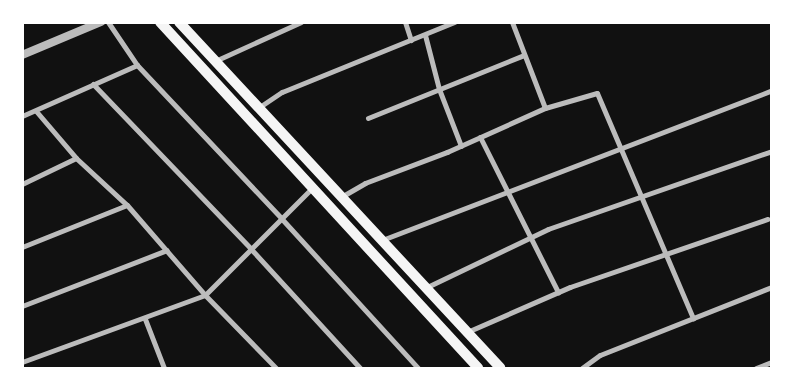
<!DOCTYPE html>
<style>
body{margin:0}
#map{position:relative;width:794px;height:391px;overflow:hidden;background:#111;font-family:"DejaVu Sans",sans-serif}
div>[style]{position:absolute}
.minor>*{height:5px;margin:-2.5px;padding:0 2.5px;transform-origin:2.5px;border-radius:2.5px;background:#bcbcbc}
.tertiary>*{height:8px;margin:-4px;padding:0 4px;transform-origin:4px;border-radius:4px;background:#bcbcbc}
.primary>*{height:10px;margin:-5px;padding:0 5px;transform-origin:5px;border-radius:5px;background:#f5f5f5}
span{translate:-50% -50%;white-space:nowrap;text-align:center;line-height:1.15;-webkit-text-stroke:4px #fff;paint-order:stroke}
.frame{position:absolute;inset:0;border:24px solid #fff;pointer-events:none}
</style>
<div id="map">
<div class="minor">
<div style="left:108px;top:22px;width:52px;rotate:56deg"></div>
<div style="left:137px;top:65px;width:210px;rotate:46.7deg"></div>
<div style="left:281px;top:218px;width:203px;rotate:47.6deg"></div>
<div style="left:405px;top:22px;width:19px;rotate:72deg"></div>
<div style="left:425px;top:35px;width:56px;rotate:75.5deg"></div>
<div style="left:439px;top:89px;width:61px;rotate:68.9deg"></div>
<div style="left:215px;top:61px;width:94px;rotate:-24.4deg"></div>
<div style="left:93px;top:84px;width:228px;rotate:46.2deg"></div>
<div style="left:251px;top:249px;width:161px;rotate:47.5deg"></div>
<div style="left:258px;top:108px;width:29px;rotate:-34deg"></div>
<div style="left:282px;top:92px;width:186px;rotate:-22.1deg"></div>
<div style="left:545px;top:108px;width:54px;rotate:-16.1deg"></div>
<div style="left:597px;top:93px;width:245px;rotate:66.9deg"></div>
<div style="left:36px;top:111px;width:62px;rotate:49.6deg"></div>
<div style="left:76px;top:158px;width:69px;rotate:42.7deg"></div>
<div style="left:127px;top:205px;width:119px;rotate:49.1deg"></div>
<div style="left:205px;top:295px;width:102px;rotate:45.8deg"></div>
<div style="left:22px;top:116px;width:126px;rotate:-23.9deg"></div>
<div style="left:368px;top:118px;width:168px;rotate:-22deg"></div>
<div style="left:480px;top:137px;width:174px;rotate:63.3deg"></div>
<div style="left:22px;top:184px;width:60px;rotate:-25.7deg"></div>
<div style="left:341px;top:197px;width:28px;rotate:-30deg"></div>
<div style="left:365px;top:183px;width:88px;rotate:-20.7deg"></div>
<div style="left:447px;top:152px;width:107px;rotate:-24.2deg"></div>
<div style="left:545px;top:108px;width:92px;rotate:-111deg"></div>
<div style="left:382px;top:240px;width:418px;rotate:-21deg"></div>
<div style="left:22px;top:247px;width:113px;rotate:-21.8deg"></div>
<div style="left:425px;top:288px;width:136px;rotate:-25.6deg"></div>
<div style="left:548px;top:229px;width:237px;rotate:-19.2deg"></div>
<div style="left:22px;top:306px;width:155px;rotate:-21.1deg"></div>
<div style="left:145px;top:319px;width:53px;rotate:68.8deg"></div>
<div style="left:467px;top:332px;width:112px;rotate:-23.6deg"></div>
<div style="left:570px;top:287px;width:209px;rotate:-19deg"></div>
<div style="left:22px;top:362px;width:195px;rotate:-20.1deg"></div>
<div style="left:205px;top:295px;width:151px;rotate:-45deg"></div>
<div style="left:582px;top:368px;width:22px;rotate:-36deg"></div>
<div style="left:600px;top:355px;width:185px;rotate:-21.6deg"></div>
<div style="left:756px;top:368px;width:17px;rotate:-21deg"></div>
</div>
<div class="tertiary">
<div style="left:22px;top:55px;width:86px;rotate:-22.7deg"></div>
</div>
<div class="primary">
<div style="left:160px;top:22px;width:470px;rotate:47.4deg"></div>
<div style="left:179px;top:22px;width:472px;rotate:47.1deg"></div>
</div>
<div class="frame"></div>
</div>
